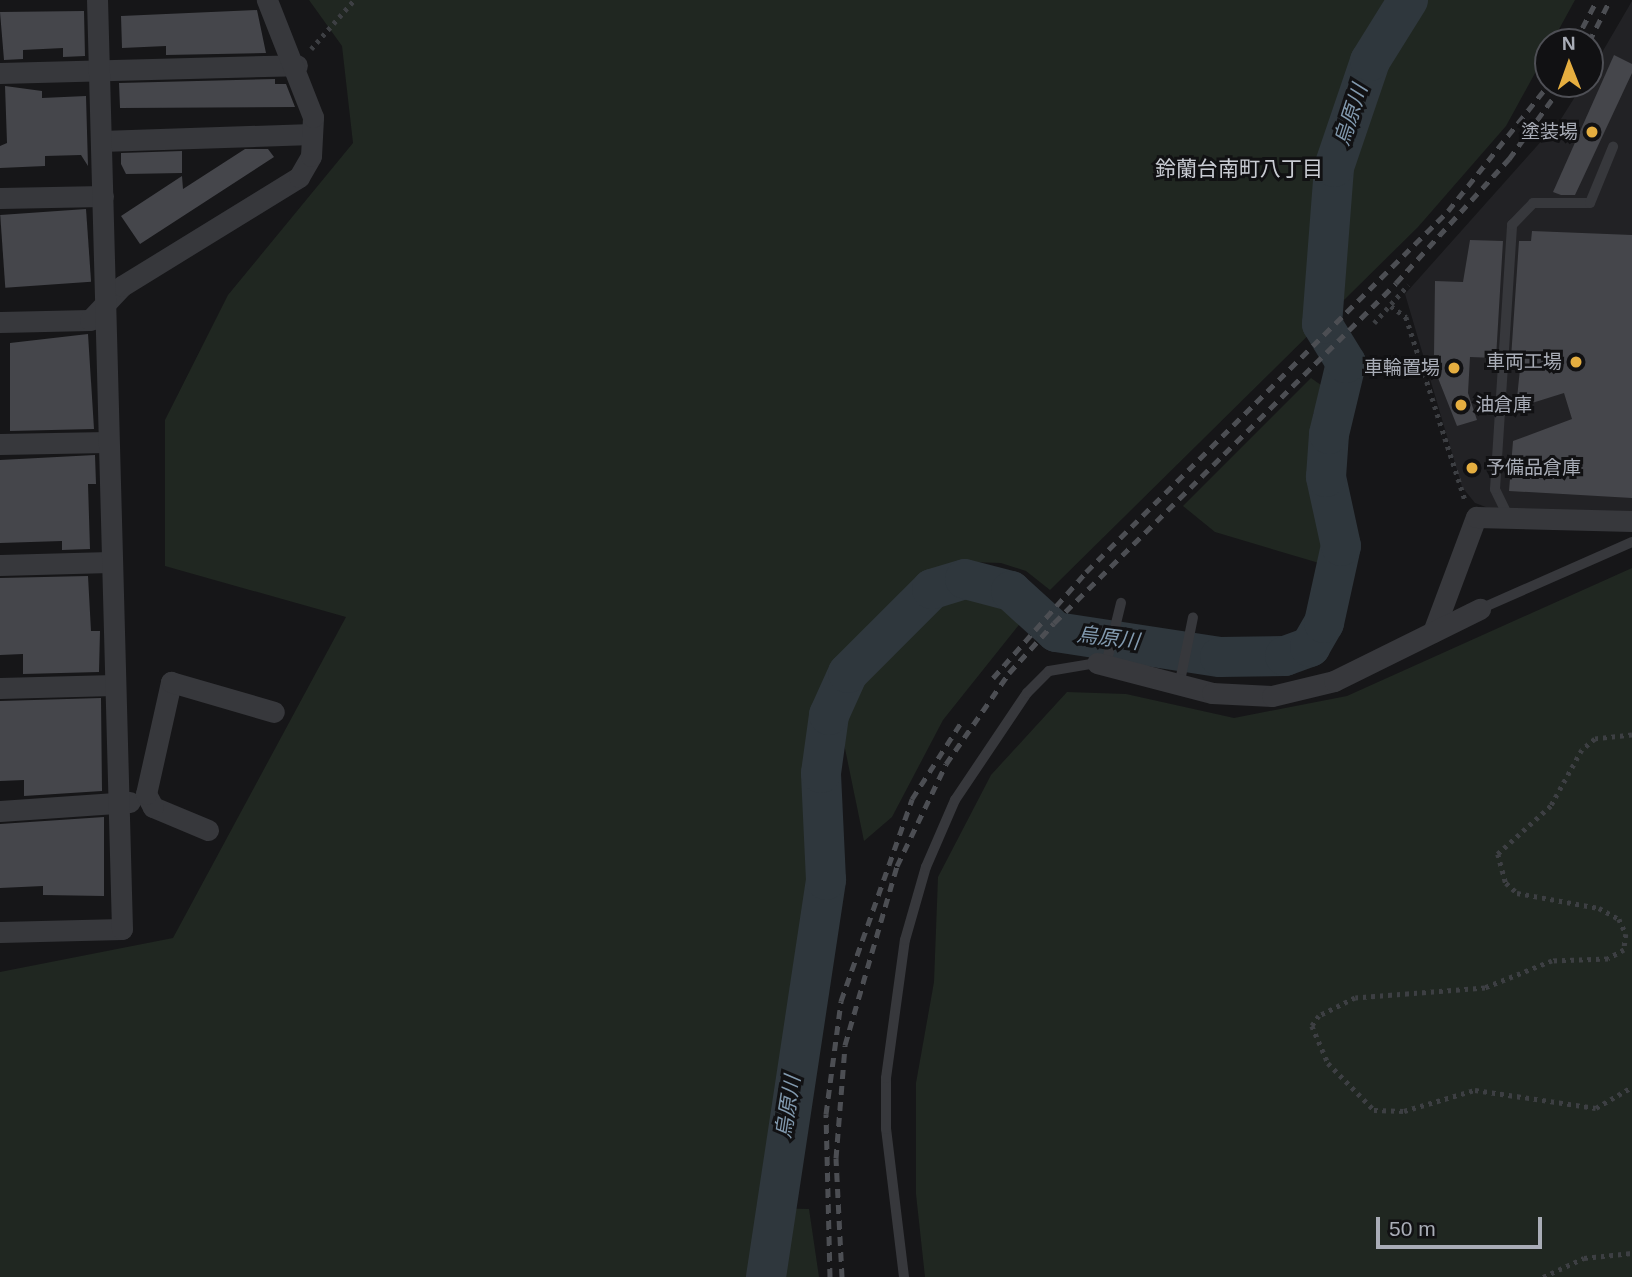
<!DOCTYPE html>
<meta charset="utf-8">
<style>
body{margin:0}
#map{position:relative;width:1632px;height:1277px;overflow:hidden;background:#161618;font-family:Arial,"Noto Sans JP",sans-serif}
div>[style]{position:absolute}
.built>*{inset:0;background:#222225}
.green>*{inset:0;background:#202721}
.river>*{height:40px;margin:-20px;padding:0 20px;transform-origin:20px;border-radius:20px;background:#2f373d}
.building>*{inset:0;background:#45464b;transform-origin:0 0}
.path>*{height:4.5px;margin-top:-2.25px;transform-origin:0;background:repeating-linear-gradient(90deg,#3d3f43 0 3.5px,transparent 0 8.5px)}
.service>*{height:10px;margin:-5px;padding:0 5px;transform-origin:5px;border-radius:5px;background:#37383c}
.minor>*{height:21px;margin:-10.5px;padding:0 10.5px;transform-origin:10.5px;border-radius:10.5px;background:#37383c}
.rail>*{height:5px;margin-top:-2.5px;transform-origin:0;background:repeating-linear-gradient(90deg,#4c4e53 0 9px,transparent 0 16px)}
.dots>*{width:19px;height:19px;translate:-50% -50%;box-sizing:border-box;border:4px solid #111113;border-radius:50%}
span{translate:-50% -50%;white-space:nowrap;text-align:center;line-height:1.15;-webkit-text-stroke:6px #111113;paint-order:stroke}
.poi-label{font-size:19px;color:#a9adb7}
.right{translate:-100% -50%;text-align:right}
.left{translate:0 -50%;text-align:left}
.water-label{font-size:21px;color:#829aaf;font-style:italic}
.neighbourhood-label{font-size:21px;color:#c9ccd3}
.north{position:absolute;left:1534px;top:28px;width:70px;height:70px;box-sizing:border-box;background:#111113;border:2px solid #4e4f55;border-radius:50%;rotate:359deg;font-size:19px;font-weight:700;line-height:28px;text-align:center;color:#a9adb7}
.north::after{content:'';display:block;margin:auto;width:24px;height:32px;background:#e5ae40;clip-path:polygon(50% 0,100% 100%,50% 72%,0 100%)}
.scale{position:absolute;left:1376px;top:1217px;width:166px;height:32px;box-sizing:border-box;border:4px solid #a9adb7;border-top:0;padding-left:9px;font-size:21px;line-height:24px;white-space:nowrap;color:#a9adb7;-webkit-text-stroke:5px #111113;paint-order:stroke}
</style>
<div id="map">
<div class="built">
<div style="clip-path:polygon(1632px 1px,1632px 513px,1494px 510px,1475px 503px,1462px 487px,1405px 294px,1561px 119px,1583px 84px,1590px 84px,1590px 73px)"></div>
</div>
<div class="green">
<div style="clip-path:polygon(309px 0,1575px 0,1506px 126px,1418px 227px,1050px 590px,1026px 571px,1001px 563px,970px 562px,944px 577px,958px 589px,1001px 601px,1022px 621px,943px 720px,892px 817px,864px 841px,842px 734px,812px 728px,832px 899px,816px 1022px,765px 1208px,809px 1209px,819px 1277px,0 1277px,0 972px,173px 938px,346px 617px,165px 566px,165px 420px,228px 295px,353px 143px,342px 46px)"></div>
<div style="clip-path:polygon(1311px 378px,1328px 390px,1313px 414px,1311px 467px,1330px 528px,1319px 563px,1215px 532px,1183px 506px)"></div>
<div style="clip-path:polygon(1632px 568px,1632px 1277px,925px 1277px,916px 1194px,916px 1083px,934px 982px,938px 877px,991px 775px,1067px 692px,1126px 694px,1234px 718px,1347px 696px)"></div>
</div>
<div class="river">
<div style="left:766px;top:1277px;width:402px;rotate:-81.4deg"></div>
<div style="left:826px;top:880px;width:107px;rotate:-92.7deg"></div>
<div style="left:821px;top:773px;width:59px;rotate:-82.1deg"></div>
<div style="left:829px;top:715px;width:46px;rotate:-65.7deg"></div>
<div style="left:848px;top:673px;width:119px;rotate:-45deg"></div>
<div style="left:932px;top:589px;width:34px;rotate:-17deg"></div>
<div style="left:965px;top:579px;width:48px;rotate:14.6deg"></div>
<div style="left:1011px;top:591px;width:61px;rotate:42.3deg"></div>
<div style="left:1056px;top:632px;width:166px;rotate:8.7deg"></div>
<div style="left:1220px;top:657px;width:65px;rotate:-0.9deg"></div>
<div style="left:1285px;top:656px;width:27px;rotate:-20deg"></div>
<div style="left:1310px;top:647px;width:28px;rotate:-60deg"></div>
<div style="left:1324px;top:623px;width:79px;rotate:-77.6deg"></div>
<div style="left:1341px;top:546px;width:71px;rotate:-102.3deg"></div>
<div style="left:1326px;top:477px;width:43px;rotate:-86deg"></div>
<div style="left:1329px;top:434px;width:73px;rotate:-76.5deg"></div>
<div style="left:1346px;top:363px;width:46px;rotate:-121.6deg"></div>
<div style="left:1322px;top:324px;width:157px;rotate:-85.6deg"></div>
<div style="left:1334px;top:167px;width:112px;rotate:-71.2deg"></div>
<div style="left:1370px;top:61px;width:72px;rotate:-58.1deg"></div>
</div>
<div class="building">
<div style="clip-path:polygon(257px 10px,266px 53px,166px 55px,166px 46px,122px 48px,121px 16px)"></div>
<div style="clip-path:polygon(84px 11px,85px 56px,63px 57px,63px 48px,23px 50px,23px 59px,4px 60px,0 12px)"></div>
<div style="clip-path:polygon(1614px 55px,1632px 64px,1632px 73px,1575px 195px,1561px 195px,1553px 192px)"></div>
<div style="clip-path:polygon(275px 79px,275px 84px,286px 84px,295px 107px,120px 108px,119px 83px)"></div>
<div style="clip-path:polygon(5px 86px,42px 91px,42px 98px,86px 96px,88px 166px,81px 155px,45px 156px,45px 166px,0 168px,0 146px,7px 143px)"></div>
<div style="clip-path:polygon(245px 149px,268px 149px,274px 157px,140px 244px,121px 216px,182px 176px,183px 189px)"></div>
<div style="clip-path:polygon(182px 151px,182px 173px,126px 174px,121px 164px,121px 153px)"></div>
<div style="left:86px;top:209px;width:73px;height:86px;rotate:86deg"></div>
<div style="clip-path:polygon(1532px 231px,1632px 235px,1632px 498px,1509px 491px,1513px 441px,1572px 419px,1564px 393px,1516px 408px,1521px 359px,1511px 358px,1519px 241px,1531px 241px)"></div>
<div style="clip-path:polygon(1470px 240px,1503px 241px,1496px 358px,1470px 357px,1468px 393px,1477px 420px,1457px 426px,1438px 378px,1439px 355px,1434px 355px,1435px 281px,1463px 282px)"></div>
<div style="clip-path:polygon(88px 334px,94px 429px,10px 431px,10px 343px)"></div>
<div style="clip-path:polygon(95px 455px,96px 484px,88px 484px,90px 549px,62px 550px,62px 541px,0 543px,0 460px)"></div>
<div style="clip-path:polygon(88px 576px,91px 631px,100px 631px,99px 672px,23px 674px,23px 654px,0 655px,0 578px)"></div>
<div style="clip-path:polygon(101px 698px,102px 791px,24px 796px,24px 780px,0 781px,0 701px)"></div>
<div style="clip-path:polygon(104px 817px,104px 896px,43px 895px,43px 886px,0 888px,0 824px)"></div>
</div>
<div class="path">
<div style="left:311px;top:49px;width:65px;rotate:-48.7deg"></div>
<div style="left:1391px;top:306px;width:19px;rotate:36deg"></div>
<div style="left:1406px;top:317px;width:195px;rotate:72.1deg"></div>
<div style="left:1374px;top:323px;width:51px;rotate:-48.2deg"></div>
<div style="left:1632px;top:735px;width:37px;rotate:174deg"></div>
<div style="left:1595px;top:739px;width:17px;rotate:140deg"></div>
<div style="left:1582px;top:750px;width:64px;rotate:119deg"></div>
<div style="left:1551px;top:806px;width:72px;rotate:137.8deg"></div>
<div style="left:1498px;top:854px;width:30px;rotate:75deg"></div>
<div style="left:1506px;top:883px;width:15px;rotate:42deg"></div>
<div style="left:1517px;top:893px;width:83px;rotate:10.4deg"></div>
<div style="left:1599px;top:908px;width:23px;rotate:29deg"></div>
<div style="left:1619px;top:919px;width:17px;rotate:65deg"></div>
<div style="left:1626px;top:934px;width:16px;rotate:97deg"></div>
<div style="left:1624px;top:950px;width:18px;rotate:151deg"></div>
<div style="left:1608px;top:959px;width:56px;rotate:178deg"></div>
<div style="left:1552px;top:961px;width:72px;rotate:158.1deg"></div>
<div style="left:1485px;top:988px;width:130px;rotate:175.6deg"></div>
<div style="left:1355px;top:998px;width:40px;rotate:153.4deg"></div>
<div style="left:1319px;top:1016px;width:12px;rotate:125deg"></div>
<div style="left:1312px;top:1026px;width:40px;rotate:66.6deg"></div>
<div style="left:1328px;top:1063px;width:66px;rotate:45.6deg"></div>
<div style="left:1374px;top:1110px;width:30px;rotate:2deg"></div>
<div style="left:1404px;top:1111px;width:74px;rotate:-16.5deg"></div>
<div style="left:1475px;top:1090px;width:122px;rotate:8.5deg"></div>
<div style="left:1596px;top:1108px;width:42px;rotate:-30.3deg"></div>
<div style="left:1543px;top:1277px;width:45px;rotate:-24.9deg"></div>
<div style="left:1584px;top:1258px;width:48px;rotate:-5.9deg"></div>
</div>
<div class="service">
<div style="left:1509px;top:518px;width:32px;rotate:-116deg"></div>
<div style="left:1495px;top:489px;width:265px;rotate:-86.3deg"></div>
<div style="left:1512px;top:225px;width:30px;rotate:-46deg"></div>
<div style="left:1533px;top:203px;width:57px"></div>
<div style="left:1590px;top:203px;width:61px;rotate:-67.7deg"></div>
<div style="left:1480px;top:609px;width:166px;rotate:-23.8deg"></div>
<div style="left:1106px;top:664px;width:63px;rotate:-76.2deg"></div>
<div style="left:1179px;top:686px;width:70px;rotate:-78.5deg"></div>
<div style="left:904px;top:1277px;width:149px;rotate:-96.9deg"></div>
<div style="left:886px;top:1129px;width:51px;rotate:-90deg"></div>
<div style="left:886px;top:1078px;width:139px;rotate:-82.2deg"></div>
<div style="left:905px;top:940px;width:76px;rotate:-74deg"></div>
<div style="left:926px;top:867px;width:73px;rotate:-66.6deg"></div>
<div style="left:955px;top:800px;width:129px;rotate:-56.1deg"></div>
<div style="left:1027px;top:693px;width:31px;rotate:-45deg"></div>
<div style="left:1049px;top:671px;width:49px;rotate:-9.5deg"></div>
</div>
<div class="minor">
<div style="left:0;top:73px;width:297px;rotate:-1.5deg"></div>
<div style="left:101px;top:141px;width:211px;rotate:-1.9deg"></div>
<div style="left:0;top:198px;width:103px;rotate:-1.1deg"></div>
<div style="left:0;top:322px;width:90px;rotate:-1.3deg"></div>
<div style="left:90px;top:320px;width:47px;rotate:-46.7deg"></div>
<div style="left:122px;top:286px;width:208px;rotate:-31.6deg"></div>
<div style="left:299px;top:177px;width:24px;rotate:-60deg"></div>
<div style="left:311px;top:156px;width:39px;rotate:-87deg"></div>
<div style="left:313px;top:117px;width:126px;rotate:-111.5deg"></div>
<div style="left:0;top:444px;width:107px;rotate:-1.1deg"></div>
<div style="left:0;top:565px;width:110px;rotate:-1.6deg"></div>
<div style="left:1433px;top:632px;width:123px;rotate:-69.5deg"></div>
<div style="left:1476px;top:517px;width:156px;rotate:1.5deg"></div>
<div style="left:1097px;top:663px;width:119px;rotate:14.6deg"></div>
<div style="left:1212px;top:693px;width:60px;rotate:2.9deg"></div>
<div style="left:1272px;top:696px;width:64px;rotate:-13.6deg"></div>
<div style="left:1334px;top:681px;width:163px;rotate:-26.3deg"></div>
<div style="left:0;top:688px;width:114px;rotate:-1.5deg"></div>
<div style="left:0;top:811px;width:130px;rotate:-4deg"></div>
<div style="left:208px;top:830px;width:60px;rotate:-157.3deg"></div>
<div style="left:153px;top:807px;width:15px;rotate:-118deg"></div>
<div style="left:146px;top:794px;width:115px;rotate:-77.4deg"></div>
<div style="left:171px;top:682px;width:107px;rotate:16.2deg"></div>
<div style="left:0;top:932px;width:122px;rotate:-1.4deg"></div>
<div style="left:122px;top:929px;width:929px;rotate:-91.54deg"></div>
</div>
<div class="rail">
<div style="left:1575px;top:42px;width:47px;rotate:-62.4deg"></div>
<div style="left:1589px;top:42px;width:47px;rotate:-63.4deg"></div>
<div style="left:993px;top:678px;width:141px;rotate:-48.7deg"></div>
<div style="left:1086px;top:572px;width:511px;rotate:-44.92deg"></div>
<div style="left:1448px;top:211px;width:162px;rotate:-51.5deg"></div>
<div style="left:830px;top:1277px;width:163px;rotate:-91.4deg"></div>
<div style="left:826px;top:1114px;width:114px;rotate:-82.4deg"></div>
<div style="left:841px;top:1001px;width:214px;rotate:-70.6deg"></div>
<div style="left:912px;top:799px;width:93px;rotate:-57.3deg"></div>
<div style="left:842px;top:1277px;width:119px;rotate:-92.9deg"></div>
<div style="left:836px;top:1158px;width:113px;rotate:-85.4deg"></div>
<div style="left:845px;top:1045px;width:186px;rotate:-73.8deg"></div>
<div style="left:897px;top:866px;width:113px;rotate:-64.3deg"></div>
<div style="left:946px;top:764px;width:111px;rotate:-55.3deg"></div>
<div style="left:1009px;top:673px;width:67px;rotate:-48deg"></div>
<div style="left:1054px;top:623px;width:482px;rotate:-44.8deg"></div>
<div style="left:1396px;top:283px;width:168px;rotate:-47.7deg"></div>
<div style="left:1509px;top:159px;width:92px;rotate:-54.2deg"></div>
</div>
<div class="dots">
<div style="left:1592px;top:132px;background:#e5ae40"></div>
<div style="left:1576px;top:362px;background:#e5ae40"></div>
<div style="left:1454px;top:368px;background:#e5ae40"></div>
<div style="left:1461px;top:405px;background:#e5ae40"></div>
<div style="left:1472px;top:468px;background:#e5ae40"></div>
</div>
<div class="poi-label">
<span class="right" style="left:1578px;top:132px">塗装場</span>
<span class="right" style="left:1562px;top:362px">車両工場</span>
<span class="right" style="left:1440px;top:368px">車輪置場</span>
<span class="left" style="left:1475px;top:405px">油倉庫</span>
<span class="left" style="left:1486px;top:468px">予備品倉庫</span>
</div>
<div class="water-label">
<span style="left:1351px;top:115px;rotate:-72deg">烏原川</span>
<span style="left:1108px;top:638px;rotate:7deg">烏原川</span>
<span style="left:788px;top:1107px;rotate:-81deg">烏原川</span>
</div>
<div class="neighbourhood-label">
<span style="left:1239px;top:169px">鈴蘭台南町八丁目</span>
</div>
<div class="north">N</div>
<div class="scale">50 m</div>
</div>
